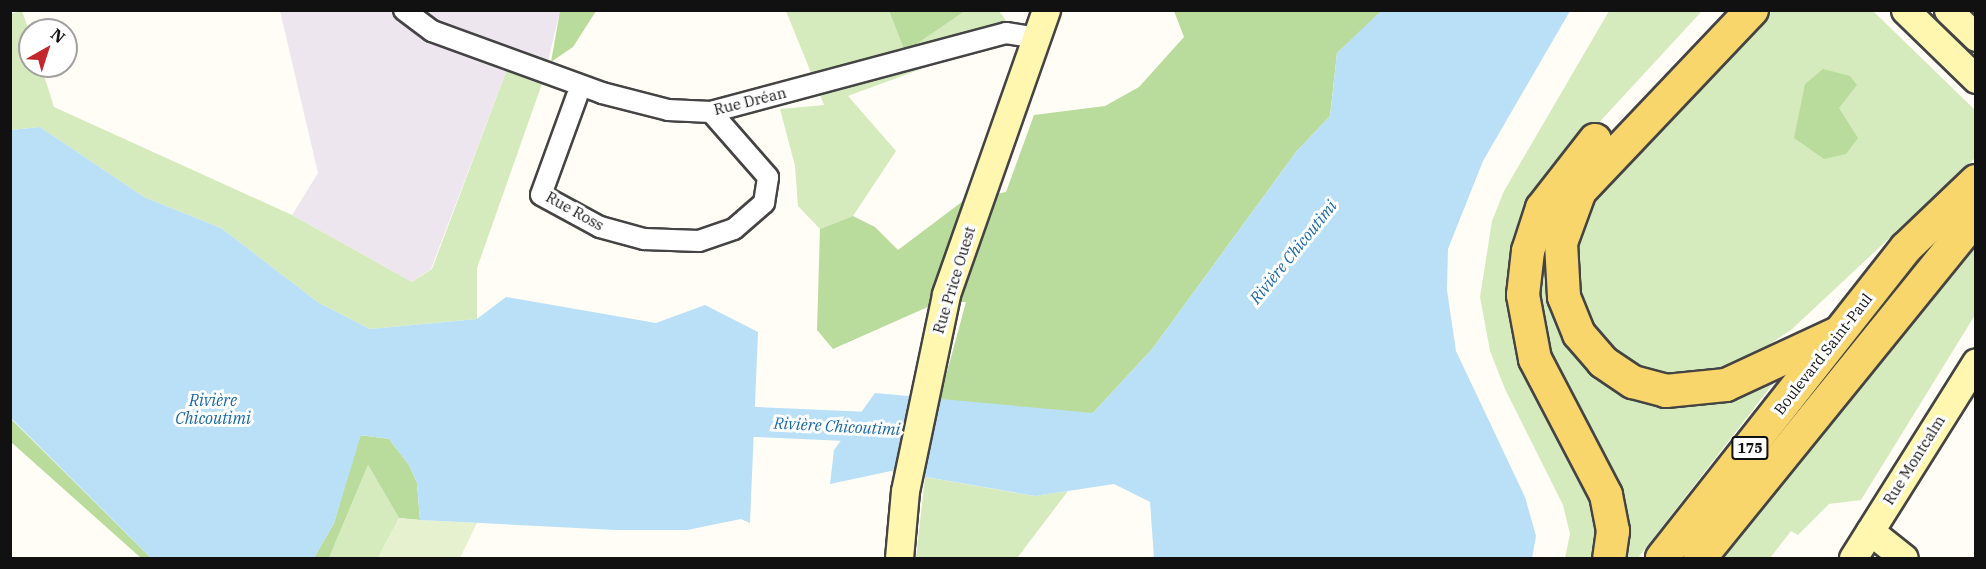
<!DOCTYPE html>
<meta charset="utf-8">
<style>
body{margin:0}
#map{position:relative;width:1986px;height:569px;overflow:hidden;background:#fffdf5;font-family:"IBM Plex Serif",serif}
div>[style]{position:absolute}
.industrial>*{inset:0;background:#eee6ef}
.green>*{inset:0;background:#d5ebbd}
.forest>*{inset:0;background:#b9dc9c}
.pitch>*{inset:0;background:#e6f2cf}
.water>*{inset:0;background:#b9e0f7}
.river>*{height:30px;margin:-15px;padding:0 15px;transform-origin:15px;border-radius:15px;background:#b9e0f7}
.roads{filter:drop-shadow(2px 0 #444) drop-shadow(-2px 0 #444) drop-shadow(0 2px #444) drop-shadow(0 -2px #444)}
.street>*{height:20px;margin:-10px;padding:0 10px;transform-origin:10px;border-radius:10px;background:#fff}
.secondary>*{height:27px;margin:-13.5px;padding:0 13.5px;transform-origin:13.5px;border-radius:13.5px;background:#fff6b0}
.primary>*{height:32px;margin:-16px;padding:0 16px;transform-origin:16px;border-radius:16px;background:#f9d66b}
span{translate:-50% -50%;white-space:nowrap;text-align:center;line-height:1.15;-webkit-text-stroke:6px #fff;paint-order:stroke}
.shield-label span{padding:2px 4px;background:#fff;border:2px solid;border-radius:4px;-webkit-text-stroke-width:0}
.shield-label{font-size:14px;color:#111;font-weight:700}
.street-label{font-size:15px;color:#111}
.water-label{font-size:16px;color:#1768a6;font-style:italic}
.frame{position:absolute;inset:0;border:12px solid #111;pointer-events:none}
.north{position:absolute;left:18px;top:18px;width:60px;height:60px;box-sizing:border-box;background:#fff;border:2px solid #a0a0a0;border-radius:50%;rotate:39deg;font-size:16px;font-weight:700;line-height:24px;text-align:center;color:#111}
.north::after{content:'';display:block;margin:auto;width:21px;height:27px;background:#c4262e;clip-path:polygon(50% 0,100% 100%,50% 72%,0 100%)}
</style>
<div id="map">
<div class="industrial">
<div style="clip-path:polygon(280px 11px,560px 11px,544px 78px,509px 64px,431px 269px,412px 282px,292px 215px,318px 173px)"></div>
</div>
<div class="green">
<div style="clip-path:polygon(22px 11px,30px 34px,30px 66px,41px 66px,54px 107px,292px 215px,412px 282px,432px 269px,509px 64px,544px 78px,477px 268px,477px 319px,370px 329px,319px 303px,221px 228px,144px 197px,40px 127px,11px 130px,10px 14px)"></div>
<div style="clip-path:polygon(786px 11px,889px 11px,905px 52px,965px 11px,999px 11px,1016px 34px,848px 96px,896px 151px,853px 216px,820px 229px,798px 206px,795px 166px,780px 109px,824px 105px)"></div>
<div style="clip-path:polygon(1609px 11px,1702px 11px,1569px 155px,1515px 268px,1595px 487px,1601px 558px,1565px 558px,1570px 534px,1563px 505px,1505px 389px,1490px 351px,1480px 297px,1492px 221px,1504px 191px)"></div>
<div style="clip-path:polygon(1772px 11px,1873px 11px,1975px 110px,1975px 158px,1791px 330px,1729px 371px,1658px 376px,1625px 362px,1597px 338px,1580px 306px,1573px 254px,1591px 204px,1608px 183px)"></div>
<div style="clip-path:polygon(1553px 229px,1608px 377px,1782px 372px,1638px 558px,1620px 558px,1550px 371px,1532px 276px)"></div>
<div style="clip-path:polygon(1975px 244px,1975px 315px,1861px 500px,1829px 504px,1798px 535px,1791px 531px,1770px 558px,1724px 558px)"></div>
<div style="clip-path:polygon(368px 465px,399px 518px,378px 558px,329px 558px)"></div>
<div style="clip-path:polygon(925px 477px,1034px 496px,1068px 491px,1017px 558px,916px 558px)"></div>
</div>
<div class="forest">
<div style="clip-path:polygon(560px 11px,596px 11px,573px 47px,551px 62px)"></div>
<div style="clip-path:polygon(889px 11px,965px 11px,905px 52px)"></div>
<div style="clip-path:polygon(1174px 11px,1382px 11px,1337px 53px,1330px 116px,1296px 152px,1153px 348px,1092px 414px,1020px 408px,935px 416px,966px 302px,939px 302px,833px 349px,817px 330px,820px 229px,853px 216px,875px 227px,898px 250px,963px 201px,1006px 192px,1034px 115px,1105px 106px,1139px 87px,1184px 37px)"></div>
<div style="clip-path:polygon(1823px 69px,1850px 76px,1857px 85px,1839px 108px,1858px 138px,1846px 154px,1824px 159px,1794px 138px,1805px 84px)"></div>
<div style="clip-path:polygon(10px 418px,151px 558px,141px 558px,11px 442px)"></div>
<div style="clip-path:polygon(360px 435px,389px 439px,409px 465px,417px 483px,420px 520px,399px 518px,368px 465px,329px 558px,314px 558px,334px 523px)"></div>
</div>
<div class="pitch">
<div style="clip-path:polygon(399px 518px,420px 520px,477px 523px,460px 558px,378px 558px)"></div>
</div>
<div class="water">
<div style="clip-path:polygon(1382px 10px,1570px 11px,1483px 161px,1448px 249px,1447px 290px,1456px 351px,1525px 497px,1536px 536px,1532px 558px,1154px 558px,1150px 502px,1114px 484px,1035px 496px,891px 471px,830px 484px,834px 450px,875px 393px,1093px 413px,1153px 348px,1296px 152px,1330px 116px,1337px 53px)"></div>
<div style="clip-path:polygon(40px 127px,144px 197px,221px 228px,319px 303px,370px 329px,477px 319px,506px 297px,656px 323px,705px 305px,758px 332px,750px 523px,741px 519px,687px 530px,616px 530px,420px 520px,417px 483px,409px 465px,389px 439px,361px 435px,334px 523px,314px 558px,151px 558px,11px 418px,11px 130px)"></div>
</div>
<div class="river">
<div style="left:714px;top:420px;width:177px;rotate:2.6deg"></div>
</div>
<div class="roads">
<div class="street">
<div style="left:404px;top:10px;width:35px;rotate:37deg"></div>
<div style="left:432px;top:31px;width:181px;rotate:20deg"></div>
<div style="left:602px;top:93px;width:68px;rotate:14.4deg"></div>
<div style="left:668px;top:110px;width:43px;rotate:2.7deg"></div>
<div style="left:711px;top:112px;width:305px;rotate:-15deg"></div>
<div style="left:1006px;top:33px;width:30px;rotate:9deg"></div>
<div style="left:577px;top:96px;width:105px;rotate:110deg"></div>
<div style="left:541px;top:195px;width:67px;rotate:28.5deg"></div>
<div style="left:600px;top:227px;width:46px;rotate:15.3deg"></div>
<div style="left:644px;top:239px;width:55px;rotate:2.1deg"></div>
<div style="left:699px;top:241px;width:37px;rotate:-19deg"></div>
<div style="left:734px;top:229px;width:40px;rotate:-41deg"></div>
<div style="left:764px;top:203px;width:26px;rotate:-81deg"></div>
<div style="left:768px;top:177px;width:86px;rotate:-131.2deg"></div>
</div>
<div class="secondary">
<div style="left:1905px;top:10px;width:99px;rotate:44.2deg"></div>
<div style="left:1948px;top:10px;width:39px;rotate:44deg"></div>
<div style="left:1870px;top:531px;width:43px;rotate:38.5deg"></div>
<div style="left:899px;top:558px;width:67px;rotate:-84.9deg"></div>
<div style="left:905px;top:491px;width:201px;rotate:-78.2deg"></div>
<div style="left:946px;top:294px;width:301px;rotate:-70.6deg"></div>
<div style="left:1853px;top:558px;width:231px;rotate:-57.9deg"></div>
</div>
<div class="primary">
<div style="left:1752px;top:10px;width:250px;rotate:133.5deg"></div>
<div style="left:1580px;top:191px;width:55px;rotate:110.1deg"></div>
<div style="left:1561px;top:243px;width:54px;rotate:86.8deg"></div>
<div style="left:1564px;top:297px;width:40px;rotate:68deg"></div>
<div style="left:1579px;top:334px;width:37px;rotate:49deg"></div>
<div style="left:1603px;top:362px;width:36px;rotate:34deg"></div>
<div style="left:1633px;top:382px;width:34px;rotate:15deg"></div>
<div style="left:1666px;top:391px;width:60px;rotate:-5.7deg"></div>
<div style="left:1726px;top:385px;width:121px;rotate:-24.9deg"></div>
<div style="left:1595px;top:140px;width:86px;rotate:127.9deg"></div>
<div style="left:1542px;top:208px;width:45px;rotate:108deg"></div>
<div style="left:1528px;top:251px;width:44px;rotate:96.5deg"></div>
<div style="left:1523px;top:295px;width:65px;rotate:79.4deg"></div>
<div style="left:1535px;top:359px;width:153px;rotate:62.4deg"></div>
<div style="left:1606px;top:495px;width:37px;rotate:79deg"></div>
<div style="left:1613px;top:531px;width:27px;rotate:98deg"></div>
<div style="left:1662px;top:558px;width:395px;rotate:-51.8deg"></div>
<div style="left:1906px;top:248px;width:97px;rotate:-43.7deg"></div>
<div style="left:1700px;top:558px;width:439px;rotate:-51deg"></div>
</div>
</div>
<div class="shield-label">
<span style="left:1750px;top:448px">175</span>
</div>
<div class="street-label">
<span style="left:750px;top:101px;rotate:-14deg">Rue Dréan</span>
<span style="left:575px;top:211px;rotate:29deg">Rue Ross</span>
<span style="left:954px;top:280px;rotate:-73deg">Rue Price Ouest</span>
<span style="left:1823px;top:354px;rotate:-52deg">Boulevard Saint-Paul</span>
<span style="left:1914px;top:460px;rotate:-58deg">Rue Montcalm</span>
</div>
<div class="water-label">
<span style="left:1293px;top:252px;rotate:-51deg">Rivière Chicoutimi</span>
<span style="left:213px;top:409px">Rivière<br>Chicoutimi</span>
<span style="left:837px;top:426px;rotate:3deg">Rivière Chicoutimi</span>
</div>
<div class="frame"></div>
<div class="north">N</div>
</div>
